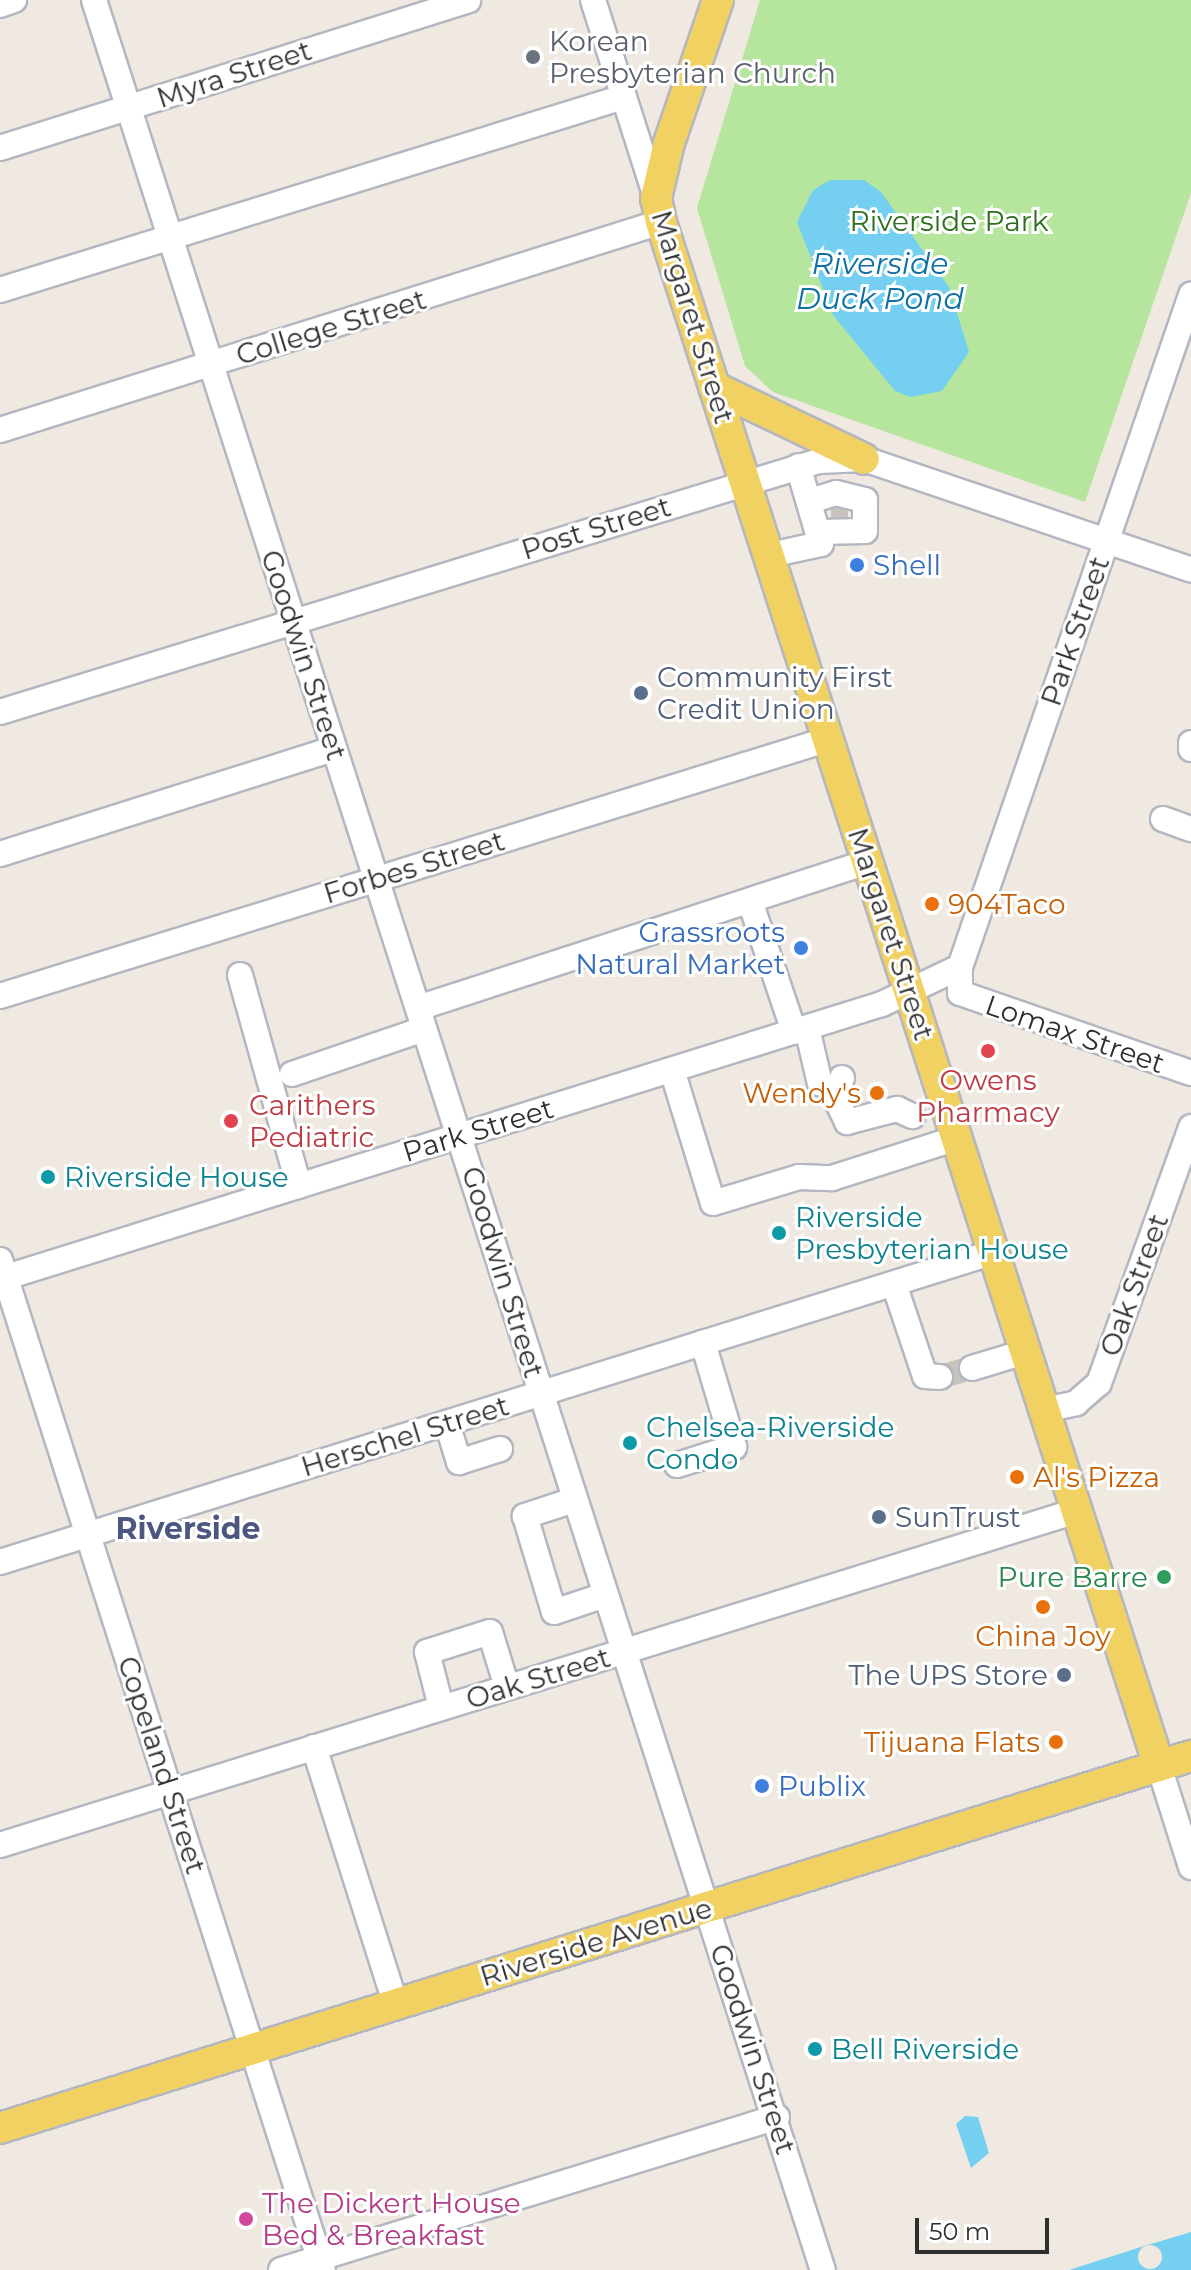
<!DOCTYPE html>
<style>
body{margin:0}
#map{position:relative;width:1191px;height:2270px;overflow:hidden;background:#efe9e1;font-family:Montserrat,sans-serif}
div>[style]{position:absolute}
.green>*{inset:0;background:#b6e59e}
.water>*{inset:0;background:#75cff0}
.pier>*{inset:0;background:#efe9e1}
.round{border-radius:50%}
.minor-tunnel>*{height:24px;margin-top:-12px;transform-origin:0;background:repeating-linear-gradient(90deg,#c8c4bd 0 24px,transparent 0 36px)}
.roads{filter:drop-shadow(2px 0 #b4b7c1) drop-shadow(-2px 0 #b4b7c1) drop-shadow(0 2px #b4b7c1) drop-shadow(0 -2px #b4b7c1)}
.minor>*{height:24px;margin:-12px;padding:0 12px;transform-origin:12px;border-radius:12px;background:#fff}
.major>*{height:30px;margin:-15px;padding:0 15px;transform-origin:15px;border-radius:15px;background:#f2d163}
.dots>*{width:22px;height:22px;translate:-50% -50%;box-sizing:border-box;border:4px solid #fff;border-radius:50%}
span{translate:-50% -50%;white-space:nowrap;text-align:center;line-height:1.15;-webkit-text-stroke:6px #fff;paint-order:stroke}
.worship-label{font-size:28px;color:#5b616d}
.left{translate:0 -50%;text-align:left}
.street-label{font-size:28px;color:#2e2e2e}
.park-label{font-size:28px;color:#2c6e1b}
.shop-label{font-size:28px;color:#366cbe}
.right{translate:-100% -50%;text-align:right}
.service-label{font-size:28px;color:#4e5e75}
.food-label{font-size:28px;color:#c56008}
.health-label{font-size:28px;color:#be3a42}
.culture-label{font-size:28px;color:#0d838f}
.leisure-label{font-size:28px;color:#27864d}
.hotel-label{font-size:28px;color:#b23c85}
.water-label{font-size:30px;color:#0d6fa3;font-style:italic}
.neighbourhood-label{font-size:30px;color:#4d5680;font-weight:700}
.scale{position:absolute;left:915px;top:2218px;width:134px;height:36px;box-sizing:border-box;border:4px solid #2e2e2e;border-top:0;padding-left:10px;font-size:24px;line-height:28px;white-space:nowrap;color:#2e2e2e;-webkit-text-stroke:6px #fff;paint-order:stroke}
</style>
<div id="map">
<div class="green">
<div style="clip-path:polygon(760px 0,1191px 0,1191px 193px,1085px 502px,773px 392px,745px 366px,697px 208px)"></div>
</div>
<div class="water">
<div style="clip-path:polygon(830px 180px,864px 180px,881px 192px,949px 287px,969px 352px,942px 391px,910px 397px,895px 391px,833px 315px,797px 222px,813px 190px)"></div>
<div style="clip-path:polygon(965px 2116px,978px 2117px,989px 2153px,971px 2168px,956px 2124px)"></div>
<div style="clip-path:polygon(1191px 2232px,1191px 2270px,1069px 2270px,1141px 2247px)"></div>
</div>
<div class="pier">
<div class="round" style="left:1138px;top:2245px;width:24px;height:24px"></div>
</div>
<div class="minor-tunnel">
<div style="left:831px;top:511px;width:17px"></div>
<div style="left:940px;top:1377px;width:33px;rotate:-16deg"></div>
</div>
<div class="roads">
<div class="minor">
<div style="left:94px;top:0;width:2384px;rotate:72.2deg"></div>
<div style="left:593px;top:0;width:208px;rotate:72.3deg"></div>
<div style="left:0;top:5px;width:15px;rotate:-20deg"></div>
<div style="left:0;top:148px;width:491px;rotate:-17.5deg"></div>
<div style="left:0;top:290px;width:652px;rotate:-17.21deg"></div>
<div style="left:0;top:430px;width:693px;rotate:-17.47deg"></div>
<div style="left:810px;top:501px;width:27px;rotate:-17deg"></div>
<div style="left:836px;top:493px;width:30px;rotate:14deg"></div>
<div style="left:865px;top:500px;width:31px;rotate:90deg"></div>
<div style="left:865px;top:531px;width:45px;rotate:178.7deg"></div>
<div style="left:770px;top:555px;width:52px;rotate:-12.2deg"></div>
<div style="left:821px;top:544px;width:81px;rotate:-106.4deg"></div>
<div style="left:0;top:712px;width:857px;rotate:-17.04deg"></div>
<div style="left:819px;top:461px;width:45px;rotate:-2.5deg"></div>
<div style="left:864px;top:459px;width:345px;rotate:18.7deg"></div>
<div style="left:1191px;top:743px;width:6px;rotate:90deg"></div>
<div style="left:1163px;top:819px;width:30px;rotate:20deg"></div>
<div style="left:0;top:854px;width:350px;rotate:-17.5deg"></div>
<div style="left:750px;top:901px;width:138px;rotate:71.4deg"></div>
<div style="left:240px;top:975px;width:219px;rotate:74.4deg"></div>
<div style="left:960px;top:993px;width:26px;rotate:-90deg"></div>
<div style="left:960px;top:967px;width:711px;rotate:-71.03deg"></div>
<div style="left:960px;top:993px;width:244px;rotate:19.1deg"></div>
<div style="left:0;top:996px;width:868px;rotate:-17.22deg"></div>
<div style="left:418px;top:1008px;width:473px;rotate:-18deg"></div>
<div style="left:807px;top:1028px;width:57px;rotate:76.9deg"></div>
<div style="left:672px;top:1070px;width:139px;rotate:72.9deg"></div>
<div style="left:713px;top:1203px;width:90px;rotate:-16.8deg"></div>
<div style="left:799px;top:1177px;width:33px;rotate:2deg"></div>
<div style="left:832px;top:1178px;width:131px;rotate:-17.7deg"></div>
<div style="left:292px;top:1074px;width:139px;rotate:-18.8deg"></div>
<div style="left:842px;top:1078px;width:20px;rotate:110deg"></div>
<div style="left:835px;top:1097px;width:28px;rotate:64deg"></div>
<div style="left:847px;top:1122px;width:52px;rotate:-14.6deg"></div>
<div style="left:897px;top:1109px;width:17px;rotate:25deg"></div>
<div style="left:0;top:1260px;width:1060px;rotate:72.27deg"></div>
<div style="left:0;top:1279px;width:924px;rotate:-17.32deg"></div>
<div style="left:882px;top:1004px;width:86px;rotate:-25.4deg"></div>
<div style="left:894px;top:1284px;width:97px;rotate:71.4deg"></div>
<div style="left:925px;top:1376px;width:15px;rotate:4deg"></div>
<div style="left:972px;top:1368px;width:55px;rotate:-16.8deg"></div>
<div style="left:1044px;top:1410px;width:33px;rotate:-12deg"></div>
<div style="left:1076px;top:1403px;width:30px;rotate:-41deg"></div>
<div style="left:1099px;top:1383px;width:272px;rotate:-70.2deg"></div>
<div style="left:447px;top:1423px;width:41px;rotate:72.9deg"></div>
<div style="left:459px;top:1462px;width:43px;rotate:-17.6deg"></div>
<div style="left:677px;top:1465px;width:60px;rotate:-17.5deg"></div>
<div style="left:734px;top:1447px;width:109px;rotate:-106.6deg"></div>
<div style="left:574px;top:1500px;width:52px;rotate:161.9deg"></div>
<div style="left:525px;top:1516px;width:100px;rotate:73.2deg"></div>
<div style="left:554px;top:1612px;width:54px;rotate:-18.4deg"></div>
<div style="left:0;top:1562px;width:1041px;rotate:-17.32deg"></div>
<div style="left:441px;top:1707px;width:57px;rotate:-104.3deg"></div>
<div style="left:427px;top:1652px;width:66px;rotate:-17.6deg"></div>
<div style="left:490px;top:1632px;width:58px;rotate:72.8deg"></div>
<div style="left:314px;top:1747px;width:271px;rotate:72.4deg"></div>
<div style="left:1159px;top:1766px;width:106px;rotate:72.4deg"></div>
<div style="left:0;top:1845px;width:1127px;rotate:-17.24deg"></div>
<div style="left:281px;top:2270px;width:519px;rotate:-17.14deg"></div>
</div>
<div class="major">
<div style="left:718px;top:0;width:151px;rotate:108.9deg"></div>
<div style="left:669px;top:143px;width:57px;rotate:103.3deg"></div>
<div style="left:656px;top:198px;width:25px;rotate:78deg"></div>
<div style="left:661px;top:222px;width:1622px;rotate:72.12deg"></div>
<div style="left:714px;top:387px;width:166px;rotate:25.6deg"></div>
<div style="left:0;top:2128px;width:1248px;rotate:-17.35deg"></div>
</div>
</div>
<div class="dots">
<div style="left:533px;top:57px;background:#6b7280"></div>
<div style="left:857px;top:565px;background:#3f7fe0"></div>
<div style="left:641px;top:693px;background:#5c6f8a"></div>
<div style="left:932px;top:904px;background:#e8710a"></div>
<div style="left:801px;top:948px;background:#3f7fe0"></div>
<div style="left:988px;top:1051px;background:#e0444e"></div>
<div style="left:877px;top:1093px;background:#e8710a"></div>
<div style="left:231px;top:1121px;background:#e0444e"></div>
<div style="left:48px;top:1177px;background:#0f9aa8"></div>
<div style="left:779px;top:1233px;background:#0f9aa8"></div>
<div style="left:630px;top:1443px;background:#0f9aa8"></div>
<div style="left:1017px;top:1477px;background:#e8710a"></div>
<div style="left:879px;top:1517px;background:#5c6f8a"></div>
<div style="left:1164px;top:1577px;background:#2e9e5b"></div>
<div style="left:1043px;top:1607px;background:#e8710a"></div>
<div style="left:1064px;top:1675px;background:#5c6f8a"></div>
<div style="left:1056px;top:1742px;background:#e8710a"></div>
<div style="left:762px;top:1786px;background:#3f7fe0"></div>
<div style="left:815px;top:2049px;background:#0f9aa8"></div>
<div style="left:246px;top:2219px;background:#d1479c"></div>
</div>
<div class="worship-label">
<span class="left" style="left:549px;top:57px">Korean<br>Presbyterian Church</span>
</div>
<div class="street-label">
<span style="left:234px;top:74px;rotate:-18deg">Myra Street</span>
<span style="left:693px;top:317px;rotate:73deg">Margaret Street</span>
<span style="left:331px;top:327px;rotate:-17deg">College Street</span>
<span style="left:596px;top:528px;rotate:-17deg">Post Street</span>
<span style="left:1075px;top:631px;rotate:-71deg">Park Street</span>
<span style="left:304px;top:655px;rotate:72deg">Goodwin Street</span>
<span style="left:414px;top:867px;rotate:-17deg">Forbes Street</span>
<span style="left:891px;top:934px;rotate:72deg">Margaret Street</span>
<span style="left:1075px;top:1034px;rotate:19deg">Lomax Street</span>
<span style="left:478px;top:1130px;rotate:-17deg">Park Street</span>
<span style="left:503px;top:1272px;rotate:73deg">Goodwin Street</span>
<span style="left:1134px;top:1285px;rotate:-70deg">Oak Street</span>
<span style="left:405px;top:1436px;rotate:-17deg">Herschel Street</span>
<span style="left:538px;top:1678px;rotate:-17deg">Oak Street</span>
<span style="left:162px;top:1765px;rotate:72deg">Copeland Street</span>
<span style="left:596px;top:1942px;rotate:-17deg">Riverside Avenue</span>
<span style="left:753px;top:2049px;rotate:72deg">Goodwin Street</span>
</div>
<div class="park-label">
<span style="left:949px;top:221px">Riverside Park</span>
</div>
<div class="shop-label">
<span class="left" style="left:873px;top:565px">Shell</span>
<span class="right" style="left:785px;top:948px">Grassroots<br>Natural Market</span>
<span class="left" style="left:778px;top:1786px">Publix</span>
</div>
<div class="service-label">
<span class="left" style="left:657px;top:693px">Community First<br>Credit Union</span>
<span class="left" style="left:895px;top:1517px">SunTrust</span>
<span class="right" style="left:1048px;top:1675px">The UPS Store</span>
</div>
<div class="food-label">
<span class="left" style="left:948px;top:904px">904Taco</span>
<span class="right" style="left:861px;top:1093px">Wendy's</span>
<span class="left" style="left:1033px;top:1477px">Al's Pizza</span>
<span style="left:1043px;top:1636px">China Joy</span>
<span class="right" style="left:1040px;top:1742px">Tijuana Flats</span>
</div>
<div class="health-label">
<span style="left:988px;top:1096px">Owens<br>Pharmacy</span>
<span class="left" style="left:249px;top:1121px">Carithers<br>Pediatric</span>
</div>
<div class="culture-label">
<span class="left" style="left:64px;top:1177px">Riverside House</span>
<span class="left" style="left:795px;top:1233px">Riverside<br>Presbyterian House</span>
<span class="left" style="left:646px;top:1443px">Chelsea-Riverside<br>Condo</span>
<span class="left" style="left:831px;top:2049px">Bell Riverside</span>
</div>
<div class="leisure-label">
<span class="right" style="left:1148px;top:1577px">Pure Barre</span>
</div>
<div class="hotel-label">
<span class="left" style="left:262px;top:2219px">The Dickert House<br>Bed &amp; Breakfast</span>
</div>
<div class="water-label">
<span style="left:880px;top:281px">Riverside<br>Duck Pond</span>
</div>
<div class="neighbourhood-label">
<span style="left:188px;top:1529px">Riverside</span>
</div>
<div class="scale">50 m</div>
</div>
